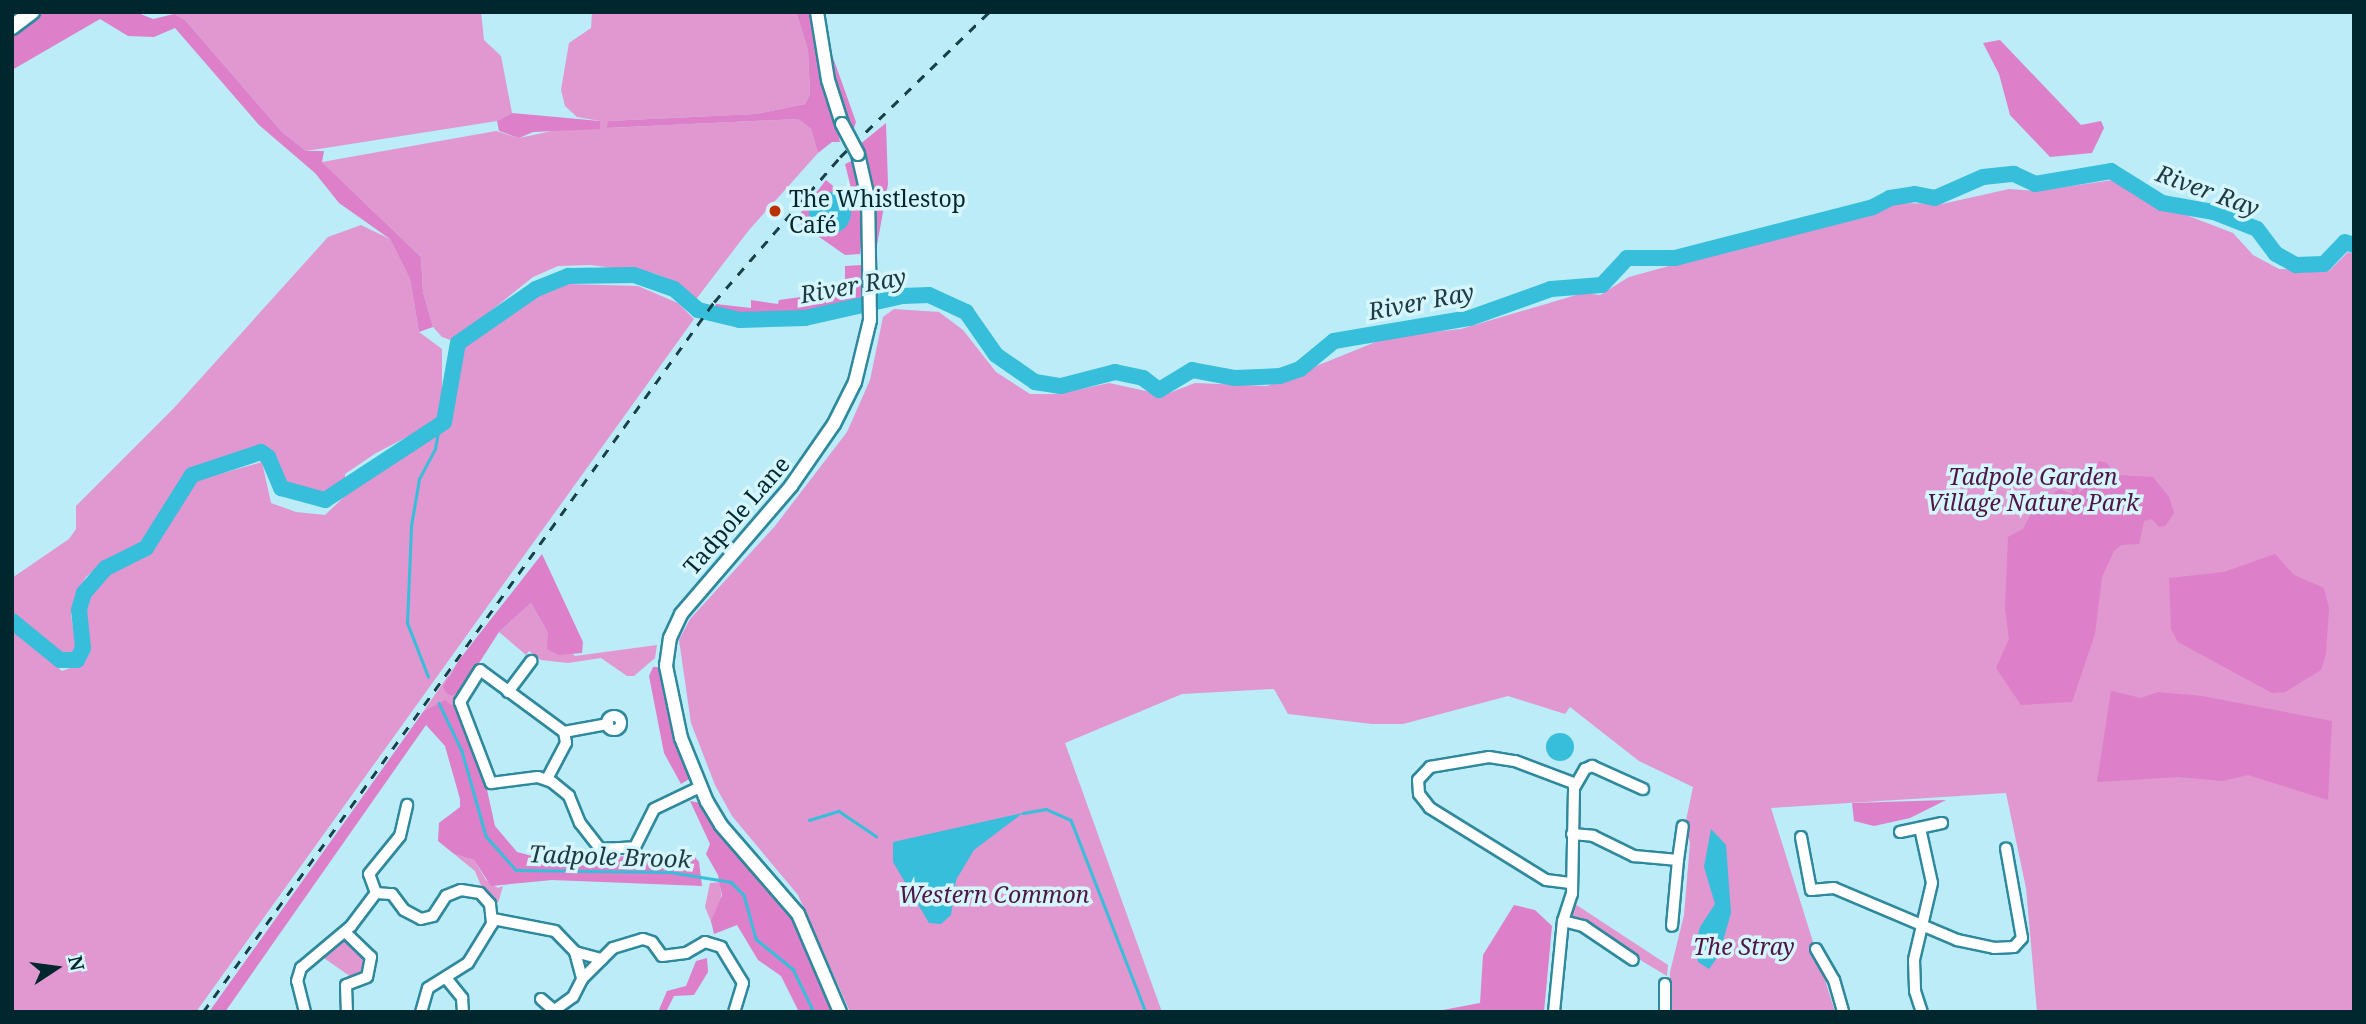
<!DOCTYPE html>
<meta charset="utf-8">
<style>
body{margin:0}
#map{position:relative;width:2366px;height:1024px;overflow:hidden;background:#bbecf8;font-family:"Noto Serif",serif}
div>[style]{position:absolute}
.green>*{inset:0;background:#e197d0}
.forest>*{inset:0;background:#dd7fc9}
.water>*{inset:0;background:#36beda}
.round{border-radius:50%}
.stream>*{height:2.5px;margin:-1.25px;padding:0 1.25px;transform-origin:1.25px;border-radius:1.25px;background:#36beda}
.river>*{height:16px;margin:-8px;padding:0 8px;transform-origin:8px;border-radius:8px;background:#36beda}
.roads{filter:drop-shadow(2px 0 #2e899c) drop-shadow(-2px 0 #2e899c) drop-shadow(0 2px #2e899c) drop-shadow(0 -2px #2e899c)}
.minor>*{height:10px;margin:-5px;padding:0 5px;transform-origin:5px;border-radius:5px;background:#fff}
.minor>.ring{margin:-5px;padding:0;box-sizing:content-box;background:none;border:10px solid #fff;border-radius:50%}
.tertiary>*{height:12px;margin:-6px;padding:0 6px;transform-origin:6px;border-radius:6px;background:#fff}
.secondary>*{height:14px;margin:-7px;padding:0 7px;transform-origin:7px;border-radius:7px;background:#fff}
.rail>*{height:2.5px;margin-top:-1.25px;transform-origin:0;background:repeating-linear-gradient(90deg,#184048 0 9px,transparent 0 18px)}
.bridges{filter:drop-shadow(2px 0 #2e899c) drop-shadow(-2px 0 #2e899c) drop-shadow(0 2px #2e899c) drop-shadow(0 -2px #2e899c)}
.tertiary-bridge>*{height:12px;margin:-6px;padding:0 6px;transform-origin:6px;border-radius:6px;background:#fff}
.dots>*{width:19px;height:19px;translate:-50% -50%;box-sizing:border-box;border:4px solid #d6f6fe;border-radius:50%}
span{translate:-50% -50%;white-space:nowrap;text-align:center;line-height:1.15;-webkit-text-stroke:7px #d6f6fe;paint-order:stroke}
.poi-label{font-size:23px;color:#00262e}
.left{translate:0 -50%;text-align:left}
.park-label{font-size:23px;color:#4f1545;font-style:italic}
.street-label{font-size:23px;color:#00262e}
.water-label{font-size:24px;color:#1f3a41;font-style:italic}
.frame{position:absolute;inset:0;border:14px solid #00262e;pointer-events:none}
.north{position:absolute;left:21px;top:933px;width:70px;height:70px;-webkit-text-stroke:5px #d6f6fe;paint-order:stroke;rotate:77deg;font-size:19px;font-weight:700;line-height:28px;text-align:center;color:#00262e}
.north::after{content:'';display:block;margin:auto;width:24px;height:32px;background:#00262e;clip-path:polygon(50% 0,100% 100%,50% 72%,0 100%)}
</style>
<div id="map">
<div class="green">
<div style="clip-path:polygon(128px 12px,481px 12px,484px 40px,501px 56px,512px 113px,497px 121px,306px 151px,282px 132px,185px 20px,173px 14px)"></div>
<div style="clip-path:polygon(592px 12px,796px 12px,808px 50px,810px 94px,805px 104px,756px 114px,608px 121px,608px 128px,798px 119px,811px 129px,818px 153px,749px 230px,697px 298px,690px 300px,669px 279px,653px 273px,590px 265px,558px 266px,533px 277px,453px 341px,442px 337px,433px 327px,423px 292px,421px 257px,322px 162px,496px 131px,519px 138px,600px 121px,577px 117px,565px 106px,561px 90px,569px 43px,591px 28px)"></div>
<div style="clip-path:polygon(2113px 180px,2139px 197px,2233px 233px,2253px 255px,2279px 269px,2329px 271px,2348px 252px,2354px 254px,2354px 1012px,2037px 1012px,2026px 888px,2006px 793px,1771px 808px,1835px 1012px,1669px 1012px,1670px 972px,1684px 915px,1690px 843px,1685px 825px,1693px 787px,1639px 761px,1570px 707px,1565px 714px,1508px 696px,1403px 724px,1372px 724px,1288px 714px,1274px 689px,1182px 694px,1065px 743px,1162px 1012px,850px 1012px,798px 895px,732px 816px,715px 785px,691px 723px,679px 640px,690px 619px,775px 526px,847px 432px,870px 380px,883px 317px,894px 309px,939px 312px,963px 330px,996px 372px,1030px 394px,1058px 394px,1109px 383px,1164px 395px,1195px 383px,1267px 386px,1388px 337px,1461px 329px,1583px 293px,1600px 295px,1629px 277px,1898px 203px,1942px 204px,2009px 189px,2037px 191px)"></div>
<div style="clip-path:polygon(361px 225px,390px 239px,410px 279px,419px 332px,442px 349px,442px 410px,436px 422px,376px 453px,345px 474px,345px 480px,323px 498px,283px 487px,267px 449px,190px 470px,139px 544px,104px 561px,86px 577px,75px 595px,71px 615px,77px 655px,61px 657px,12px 615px,12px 578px,69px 539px,76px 529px,76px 506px,173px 409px,328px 237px)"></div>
<div style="clip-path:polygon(569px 284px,638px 286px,678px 303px,694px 319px,196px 1012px,12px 1012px,12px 630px,62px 671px,79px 665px,88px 653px,86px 614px,94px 586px,103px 576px,155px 548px,165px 526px,198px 480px,262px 462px,271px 503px,296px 512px,325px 515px,367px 475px,445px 426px,463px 345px,538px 293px)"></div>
<div style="clip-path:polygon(531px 603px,548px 633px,575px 656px,657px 645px,655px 658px,634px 676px,627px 676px,601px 658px,568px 663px,541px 660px,529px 651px,526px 655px,499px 632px)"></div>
<div style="clip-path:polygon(459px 660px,449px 676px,452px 696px,461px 691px,459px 711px,423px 712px)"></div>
<div style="clip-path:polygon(454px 854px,474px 860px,486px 880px,498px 888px,503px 886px,498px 903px,482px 888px,475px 871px)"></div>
<div style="clip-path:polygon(720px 882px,722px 905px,712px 924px,705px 907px,710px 883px)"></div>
<div style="clip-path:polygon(1575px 904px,1668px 965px,1667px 976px,1570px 918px)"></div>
<div style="clip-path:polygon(346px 940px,366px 959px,363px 974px,351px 977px,324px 958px)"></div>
</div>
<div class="forest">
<div style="clip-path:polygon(41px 12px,138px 13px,153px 19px,174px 14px,185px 20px,282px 132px,306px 151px,324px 151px,322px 162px,421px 257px,423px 292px,433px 327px,419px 332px,410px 279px,390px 239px,339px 203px,315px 173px,259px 125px,175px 28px,154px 37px,128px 36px,100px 19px,12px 70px,12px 34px)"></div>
<div style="clip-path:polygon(796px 12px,813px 12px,840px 142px,832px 142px,818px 153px,811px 129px,798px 119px,607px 128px,608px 121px,756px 114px,805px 104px,810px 94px,808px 50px)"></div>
<div style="clip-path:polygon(2000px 40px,2081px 125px,2101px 121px,2104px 128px,2092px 153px,2050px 157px,2010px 115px,1999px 74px,1983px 43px)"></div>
<div style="clip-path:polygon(831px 52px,856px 122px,853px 131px,838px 99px)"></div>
<div style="clip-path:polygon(512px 113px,600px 121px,600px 129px,533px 132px,519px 138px,499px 131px,497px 121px)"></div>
<div style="clip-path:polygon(886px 123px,888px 184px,876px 251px,873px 188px,859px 145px)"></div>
<div style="clip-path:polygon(evenodd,854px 160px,865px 206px,860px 254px,845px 255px,795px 220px,826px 180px,838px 190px,852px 192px,845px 164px,854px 160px,823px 194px,850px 213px,841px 231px,817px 231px,811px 205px,823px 194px)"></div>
<div style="clip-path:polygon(862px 265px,861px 299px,855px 305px,793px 314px,713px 311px,716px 304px,751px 308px,751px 300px,778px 304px,779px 300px,845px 291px,845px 266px)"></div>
<div style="clip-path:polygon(2099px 461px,2107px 463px,2115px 475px,2153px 477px,2169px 497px,2174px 513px,2165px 526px,2159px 527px,2152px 519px,2144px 521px,2139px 544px,2121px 545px,2114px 551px,2102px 577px,2095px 634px,2072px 702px,2021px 705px,1996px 668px,2009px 639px,2005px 608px,2008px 537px,2023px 529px,2030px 515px,2059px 489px,2073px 494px,2067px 473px,2073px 468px,2080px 471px,2079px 493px,2091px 482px)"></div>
<div style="clip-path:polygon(542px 554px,583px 642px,582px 653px,559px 655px,547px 649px,548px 633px,531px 603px,499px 632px,461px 691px,452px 696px,446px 693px,443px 687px,459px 660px)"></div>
<div style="clip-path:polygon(2275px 554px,2294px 575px,2324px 588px,2329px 608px,2326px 654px,2321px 670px,2285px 692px,2272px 693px,2178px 642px,2171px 629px,2169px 578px,2224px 572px)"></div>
<div style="clip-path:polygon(653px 667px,659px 667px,672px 731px,689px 779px,681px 784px,664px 753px,649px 676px)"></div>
<div style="clip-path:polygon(2111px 691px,2141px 698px,2158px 692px,2202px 696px,2332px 721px,2328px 800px,2248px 775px,2222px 781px,2178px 777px,2097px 782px)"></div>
<div style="clip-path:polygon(445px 700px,459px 711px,480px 758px,495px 826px,517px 852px,536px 857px,694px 856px,699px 862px,702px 886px,552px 880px,491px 886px,474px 860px,454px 854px,438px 841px,439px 823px,460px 807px,460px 799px,445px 746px,426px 725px,225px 1012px,209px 1012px,423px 712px)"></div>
<div style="clip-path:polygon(1946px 800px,1910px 818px,1874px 826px,1854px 821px,1852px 803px)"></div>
<div style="clip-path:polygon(690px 801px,701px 803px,725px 836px,786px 901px,833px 1012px,799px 1012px,781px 976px,758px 960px,737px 925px,714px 934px,711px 921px,722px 896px,718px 875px,706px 854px,710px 844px)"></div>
<div style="clip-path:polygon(1514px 905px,1535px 910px,1552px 926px,1544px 1012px,1432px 1012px,1480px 1003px,1483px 955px)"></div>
<div style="clip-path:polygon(707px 958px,708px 972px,694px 995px,674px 996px,666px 1012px,658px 1012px,667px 991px,686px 986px,696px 961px)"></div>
</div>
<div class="water">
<div class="round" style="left:809px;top:192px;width:42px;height:42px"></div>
<div class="round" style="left:1546px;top:733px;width:28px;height:28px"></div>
<div style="clip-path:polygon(1023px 813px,974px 850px,956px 880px,951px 915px,941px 924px,929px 923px,893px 862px,893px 842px)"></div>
<div style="clip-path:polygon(1711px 829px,1726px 845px,1731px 913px,1719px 955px,1709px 969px,1698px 962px,1695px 946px,1700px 927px,1715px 904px,1704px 867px)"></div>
</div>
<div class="stream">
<div style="left:428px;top:677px;width:58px;rotate:-111.3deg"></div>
<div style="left:407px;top:623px;width:97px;rotate:-87.6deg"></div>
<div style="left:411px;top:526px;width:48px;rotate:-80.3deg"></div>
<div style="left:419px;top:479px;width:34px;rotate:-62deg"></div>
<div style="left:435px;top:449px;width:23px;rotate:-80deg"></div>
<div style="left:439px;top:703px;width:53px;rotate:64.4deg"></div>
<div style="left:462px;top:751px;width:88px;rotate:74.2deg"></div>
<div style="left:486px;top:836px;width:45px;rotate:48.6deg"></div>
<div style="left:516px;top:870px;width:154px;rotate:0.7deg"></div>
<div style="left:670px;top:872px;width:62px;rotate:9.3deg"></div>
<div style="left:731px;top:882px;width:18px;rotate:45deg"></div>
<div style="left:744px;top:895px;width:46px;rotate:74.7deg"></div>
<div style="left:756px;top:939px;width:48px;rotate:39deg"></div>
<div style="left:793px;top:969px;width:48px;rotate:64deg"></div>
<div style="left:1023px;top:813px;width:23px;rotate:-10deg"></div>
<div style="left:1046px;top:809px;width:27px;rotate:24deg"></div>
<div style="left:1071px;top:820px;width:206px;rotate:68.7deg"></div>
<div style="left:809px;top:820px;width:31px;rotate:-17deg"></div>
<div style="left:839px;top:811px;width:45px;rotate:34deg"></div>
</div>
<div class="river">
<div style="left:12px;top:621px;width:62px;rotate:39.1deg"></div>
<div style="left:60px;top:660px;width:17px"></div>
<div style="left:77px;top:660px;width:13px;rotate:-63deg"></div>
<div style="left:83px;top:648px;width:38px;rotate:-96deg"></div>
<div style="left:79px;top:610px;width:18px;rotate:-74deg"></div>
<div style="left:84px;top:593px;width:33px;rotate:-49deg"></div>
<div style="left:106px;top:568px;width:45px;rotate:-26.6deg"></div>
<div style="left:146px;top:548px;width:86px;rotate:-57.8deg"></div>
<div style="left:192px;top:475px;width:73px;rotate:-18.4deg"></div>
<div style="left:261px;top:452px;width:9px;rotate:36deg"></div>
<div style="left:268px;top:457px;width:34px;rotate:67deg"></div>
<div style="left:281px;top:488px;width:46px;rotate:15.3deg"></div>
<div style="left:325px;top:500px;width:142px;rotate:-33.2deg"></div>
<div style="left:444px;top:422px;width:80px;rotate:-80deg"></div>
<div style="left:458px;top:343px;width:95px;rotate:-34.7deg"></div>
<div style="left:536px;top:289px;width:35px;rotate:-22deg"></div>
<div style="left:568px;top:276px;width:66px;rotate:-0.9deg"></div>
<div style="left:634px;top:275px;width:42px;rotate:19.3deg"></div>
<div style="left:674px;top:289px;width:32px;rotate:41deg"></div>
<div style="left:698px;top:310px;width:43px;rotate:13.4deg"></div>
<div style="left:740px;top:320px;width:65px;rotate:-1.8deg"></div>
<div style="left:805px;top:318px;width:100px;rotate:-12.7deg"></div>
<div style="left:903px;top:296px;width:26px;rotate:-2deg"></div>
<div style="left:929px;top:295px;width:41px;rotate:24.7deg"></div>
<div style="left:966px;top:312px;width:52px;rotate:55.1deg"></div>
<div style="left:996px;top:355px;width:47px;rotate:34.7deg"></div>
<div style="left:1035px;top:382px;width:26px;rotate:9deg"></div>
<div style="left:1061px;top:386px;width:56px;rotate:-14.5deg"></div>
<div style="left:1115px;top:372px;width:29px;rotate:12deg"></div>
<div style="left:1143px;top:378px;width:20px;rotate:37deg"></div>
<div style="left:1159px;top:390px;width:39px;rotate:-31deg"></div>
<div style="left:1192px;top:370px;width:44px;rotate:10.5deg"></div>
<div style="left:1235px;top:378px;width:45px;rotate:-2.5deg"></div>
<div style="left:1280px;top:376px;width:21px;rotate:-19deg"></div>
<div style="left:1300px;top:369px;width:44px;rotate:-39.5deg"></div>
<div style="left:1334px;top:341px;width:138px;rotate:-9.6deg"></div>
<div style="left:1470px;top:318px;width:86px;rotate:-19.7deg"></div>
<div style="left:1551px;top:289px;width:51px;rotate:-4.5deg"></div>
<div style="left:1602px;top:285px;width:37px;rotate:-47deg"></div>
<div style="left:1627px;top:258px;width:48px"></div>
<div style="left:1675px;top:258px;width:204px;rotate:-14.4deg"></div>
<div style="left:1873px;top:207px;width:19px;rotate:-28deg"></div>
<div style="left:1890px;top:198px;width:25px;rotate:-9deg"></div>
<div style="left:1915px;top:194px;width:20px;rotate:11deg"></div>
<div style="left:1935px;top:198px;width:52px;rotate:-23.6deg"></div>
<div style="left:1983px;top:177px;width:31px;rotate:-6deg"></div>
<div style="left:2014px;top:174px;width:23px;rotate:25deg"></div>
<div style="left:2035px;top:184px;width:77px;rotate:-9.7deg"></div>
<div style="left:2111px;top:171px;width:60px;rotate:32.1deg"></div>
<div style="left:2162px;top:203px;width:53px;rotate:9.8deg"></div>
<div style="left:2214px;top:212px;width:46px;rotate:21.6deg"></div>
<div style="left:2257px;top:229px;width:31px;rotate:53deg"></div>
<div style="left:2276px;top:254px;width:23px;rotate:29deg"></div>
<div style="left:2296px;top:265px;width:28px;rotate:-2deg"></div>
<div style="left:2324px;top:264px;width:30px;rotate:-46deg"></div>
<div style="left:2345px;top:242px;width:9px;rotate:18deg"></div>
</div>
<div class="roads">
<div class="minor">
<div style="left:508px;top:692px;width:39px;rotate:-53deg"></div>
<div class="ring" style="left:607px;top:716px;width:4px;height:4px"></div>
<div style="left:564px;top:732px;width:45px;rotate:-10.3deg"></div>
<div style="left:547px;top:779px;width:41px;rotate:-62.2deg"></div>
<div style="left:566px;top:743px;width:11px;rotate:-100deg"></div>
<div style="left:564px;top:732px;width:104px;rotate:-143.6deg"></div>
<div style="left:480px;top:670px;width:38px;rotate:122deg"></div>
<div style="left:460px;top:702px;width:87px;rotate:69.1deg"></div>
<div style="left:491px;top:783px;width:47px;rotate:-7.3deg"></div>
<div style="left:538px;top:777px;width:15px;rotate:20deg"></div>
<div style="left:552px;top:782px;width:22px;rotate:39deg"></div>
<div style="left:569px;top:796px;width:29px;rotate:68deg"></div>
<div style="left:580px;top:823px;width:33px;rotate:52deg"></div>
<div style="left:600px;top:849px;width:35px;rotate:-3deg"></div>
<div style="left:635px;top:847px;width:42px;rotate:-63.4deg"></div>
<div style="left:654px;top:809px;width:51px;rotate:-25.6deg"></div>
<div style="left:1920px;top:828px;width:56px;rotate:77.7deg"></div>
<div style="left:1932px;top:883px;width:79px;rotate:103.2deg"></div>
<div style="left:1914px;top:960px;width:31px;rotate:88deg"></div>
<div style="left:1915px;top:991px;width:22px;rotate:72deg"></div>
<div style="left:1900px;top:832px;width:43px;rotate:-12.1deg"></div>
<div style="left:1572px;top:834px;width:21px;rotate:5deg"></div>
<div style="left:1593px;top:836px;width:46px;rotate:26deg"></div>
<div style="left:1634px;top:856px;width:44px;rotate:5.2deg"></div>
<div style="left:1678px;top:860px;width:66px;rotate:95.2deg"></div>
<div style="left:1801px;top:837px;width:54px;rotate:79.3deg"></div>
<div style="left:1811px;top:890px;width:23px;rotate:-5deg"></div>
<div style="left:1834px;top:888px;width:134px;rotate:22.9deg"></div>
<div style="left:1957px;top:940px;width:38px;rotate:12deg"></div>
<div style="left:1994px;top:948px;width:20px;rotate:-3deg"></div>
<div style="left:2014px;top:947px;width:12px;rotate:-48deg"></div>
<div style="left:2022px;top:938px;width:91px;rotate:-100.1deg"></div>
<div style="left:1678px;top:860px;width:34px;rotate:-82deg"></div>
<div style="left:1570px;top:883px;width:24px;rotate:-173deg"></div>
<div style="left:1546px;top:880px;width:137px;rotate:-148.2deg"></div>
<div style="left:1430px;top:808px;width:18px;rotate:-128deg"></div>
<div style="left:1419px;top:794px;width:14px;rotate:-94deg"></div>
<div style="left:1418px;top:780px;width:18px;rotate:-47deg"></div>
<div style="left:1430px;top:767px;width:60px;rotate:-9.6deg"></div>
<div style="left:1489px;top:757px;width:26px;rotate:9deg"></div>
<div style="left:1515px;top:761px;width:65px;rotate:20.7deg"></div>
<div style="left:376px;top:893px;width:16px;rotate:4deg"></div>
<div style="left:392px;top:894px;width:20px;rotate:53deg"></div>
<div style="left:404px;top:910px;width:19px;rotate:28deg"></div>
<div style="left:421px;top:919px;width:12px;rotate:-14deg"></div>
<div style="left:433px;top:916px;width:24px;rotate:-57deg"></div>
<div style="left:446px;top:896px;width:16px;rotate:-22deg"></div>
<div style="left:461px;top:890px;width:19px;rotate:9deg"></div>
<div style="left:480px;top:893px;width:15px;rotate:48deg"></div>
<div style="left:490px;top:904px;width:20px;rotate:84deg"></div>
<div style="left:492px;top:924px;width:46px;rotate:121.6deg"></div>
<div style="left:468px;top:963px;width:47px;rotate:148deg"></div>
<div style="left:428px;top:988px;width:25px;rotate:106deg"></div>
<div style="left:376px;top:893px;width:20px;rotate:-110deg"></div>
<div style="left:369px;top:874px;width:49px;rotate:-50.8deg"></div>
<div style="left:400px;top:836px;width:32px;rotate:-77deg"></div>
<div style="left:493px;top:919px;width:63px;rotate:11deg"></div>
<div style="left:555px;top:931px;width:29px;rotate:46deg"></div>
<div style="left:575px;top:952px;width:28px;rotate:75deg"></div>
<div style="left:1563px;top:921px;width:21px;rotate:14deg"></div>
<div style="left:1583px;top:926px;width:60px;rotate:34.2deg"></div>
<div style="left:345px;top:932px;width:36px;rotate:44deg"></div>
<div style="left:371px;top:957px;width:20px;rotate:101deg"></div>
<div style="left:367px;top:977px;width:22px;rotate:159deg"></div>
<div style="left:346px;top:985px;width:27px;rotate:88deg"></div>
<div style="left:1816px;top:949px;width:36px;rotate:60deg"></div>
<div style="left:1834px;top:980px;width:33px;rotate:74deg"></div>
<div style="left:575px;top:952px;width:28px;rotate:15deg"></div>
<div style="left:446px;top:978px;width:26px;rotate:51deg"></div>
<div style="left:462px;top:998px;width:14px;rotate:86deg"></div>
<div style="left:541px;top:999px;width:20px;rotate:41deg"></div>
<div style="left:305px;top:1012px;width:32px;rotate:-104deg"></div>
<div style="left:297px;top:981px;width:14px;rotate:-73deg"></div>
<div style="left:301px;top:968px;width:65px;rotate:-40deg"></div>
<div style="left:351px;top:926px;width:41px;rotate:-52.9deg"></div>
<div style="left:552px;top:1012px;width:26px;rotate:-36deg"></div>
<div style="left:573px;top:997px;width:20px;rotate:-63deg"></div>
<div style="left:582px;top:979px;width:44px;rotate:-45deg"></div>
<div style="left:613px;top:948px;width:31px;rotate:-17deg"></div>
<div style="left:643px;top:939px;width:9px;rotate:18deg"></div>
<div style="left:652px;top:942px;width:17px;rotate:54deg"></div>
<div style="left:662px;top:956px;width:24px;rotate:-7deg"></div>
<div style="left:686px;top:953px;width:22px;rotate:-30deg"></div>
<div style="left:705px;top:942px;width:17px;rotate:17deg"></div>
<div style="left:721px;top:947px;width:42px;rotate:58.6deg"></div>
<div style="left:743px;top:983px;width:30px;rotate:107deg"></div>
<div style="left:1554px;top:1012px;width:91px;rotate:-84.4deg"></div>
<div style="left:1563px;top:921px;width:28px;rotate:-72deg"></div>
<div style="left:1572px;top:894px;width:106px;rotate:-88.9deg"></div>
<div style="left:1574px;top:788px;width:22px;rotate:-60deg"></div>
<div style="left:1585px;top:769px;width:8px;rotate:-23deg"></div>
<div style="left:1592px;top:766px;width:56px;rotate:24.3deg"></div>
<div style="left:1665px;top:1012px;width:28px;rotate:-90deg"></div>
</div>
<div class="tertiary">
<div style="left:817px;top:12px;width:69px;rotate:80.8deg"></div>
<div style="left:828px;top:80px;width:46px;rotate:72.3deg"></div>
<div style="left:840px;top:1012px;width:107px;rotate:-113.2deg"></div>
<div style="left:798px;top:914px;width:118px;rotate:-130.9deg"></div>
<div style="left:721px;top:825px;width:27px;rotate:-121deg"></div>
<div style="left:707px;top:802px;width:69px;rotate:-112.1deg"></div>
<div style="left:681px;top:738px;width:74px;rotate:-101.8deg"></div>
<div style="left:666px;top:666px;width:28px;rotate:-82deg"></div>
<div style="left:670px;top:638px;width:26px;rotate:-65deg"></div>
<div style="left:681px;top:614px;width:169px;rotate:-49.3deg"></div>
<div style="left:791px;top:486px;width:75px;rotate:-55.3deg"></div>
<div style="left:834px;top:424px;width:47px;rotate:-63.4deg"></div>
<div style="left:855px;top:382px;width:64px;rotate:-76.4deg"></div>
<div style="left:870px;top:320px;width:122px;rotate:-90.9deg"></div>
<div style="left:868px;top:198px;width:45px;rotate:-102.8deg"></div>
</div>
<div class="secondary">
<div style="left:12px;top:27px;width:25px;rotate:-37deg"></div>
</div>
</div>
<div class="rail">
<div style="left:203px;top:1012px;width:875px;rotate:-54.26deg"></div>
<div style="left:714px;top:302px;width:192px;rotate:-49deg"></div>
<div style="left:840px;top:157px;width:208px;rotate:-44.2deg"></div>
</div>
<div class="bridges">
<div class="tertiary-bridge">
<div style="left:842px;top:124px;width:34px;rotate:62deg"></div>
</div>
</div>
<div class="dots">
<div style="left:775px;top:211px;background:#ba3103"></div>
</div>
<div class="poi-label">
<span class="left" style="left:789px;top:211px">The Whistlestop<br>Café</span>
</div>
<div class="park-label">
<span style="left:2033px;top:489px">Tadpole Garden<br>Village Nature Park</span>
<span style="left:994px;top:894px">Western Common</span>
<span style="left:1744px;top:946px">The Stray</span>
</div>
<div class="street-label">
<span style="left:736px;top:515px;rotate:-49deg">Tadpole Lane</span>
</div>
<div class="water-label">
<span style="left:2208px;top:190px;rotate:20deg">River Ray</span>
<span style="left:853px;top:285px;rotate:-10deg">River Ray</span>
<span style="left:1421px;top:301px;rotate:-11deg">River Ray</span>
<span style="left:610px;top:856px;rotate:2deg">Tadpole Brook</span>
</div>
<div class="frame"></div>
<div class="north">N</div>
</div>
